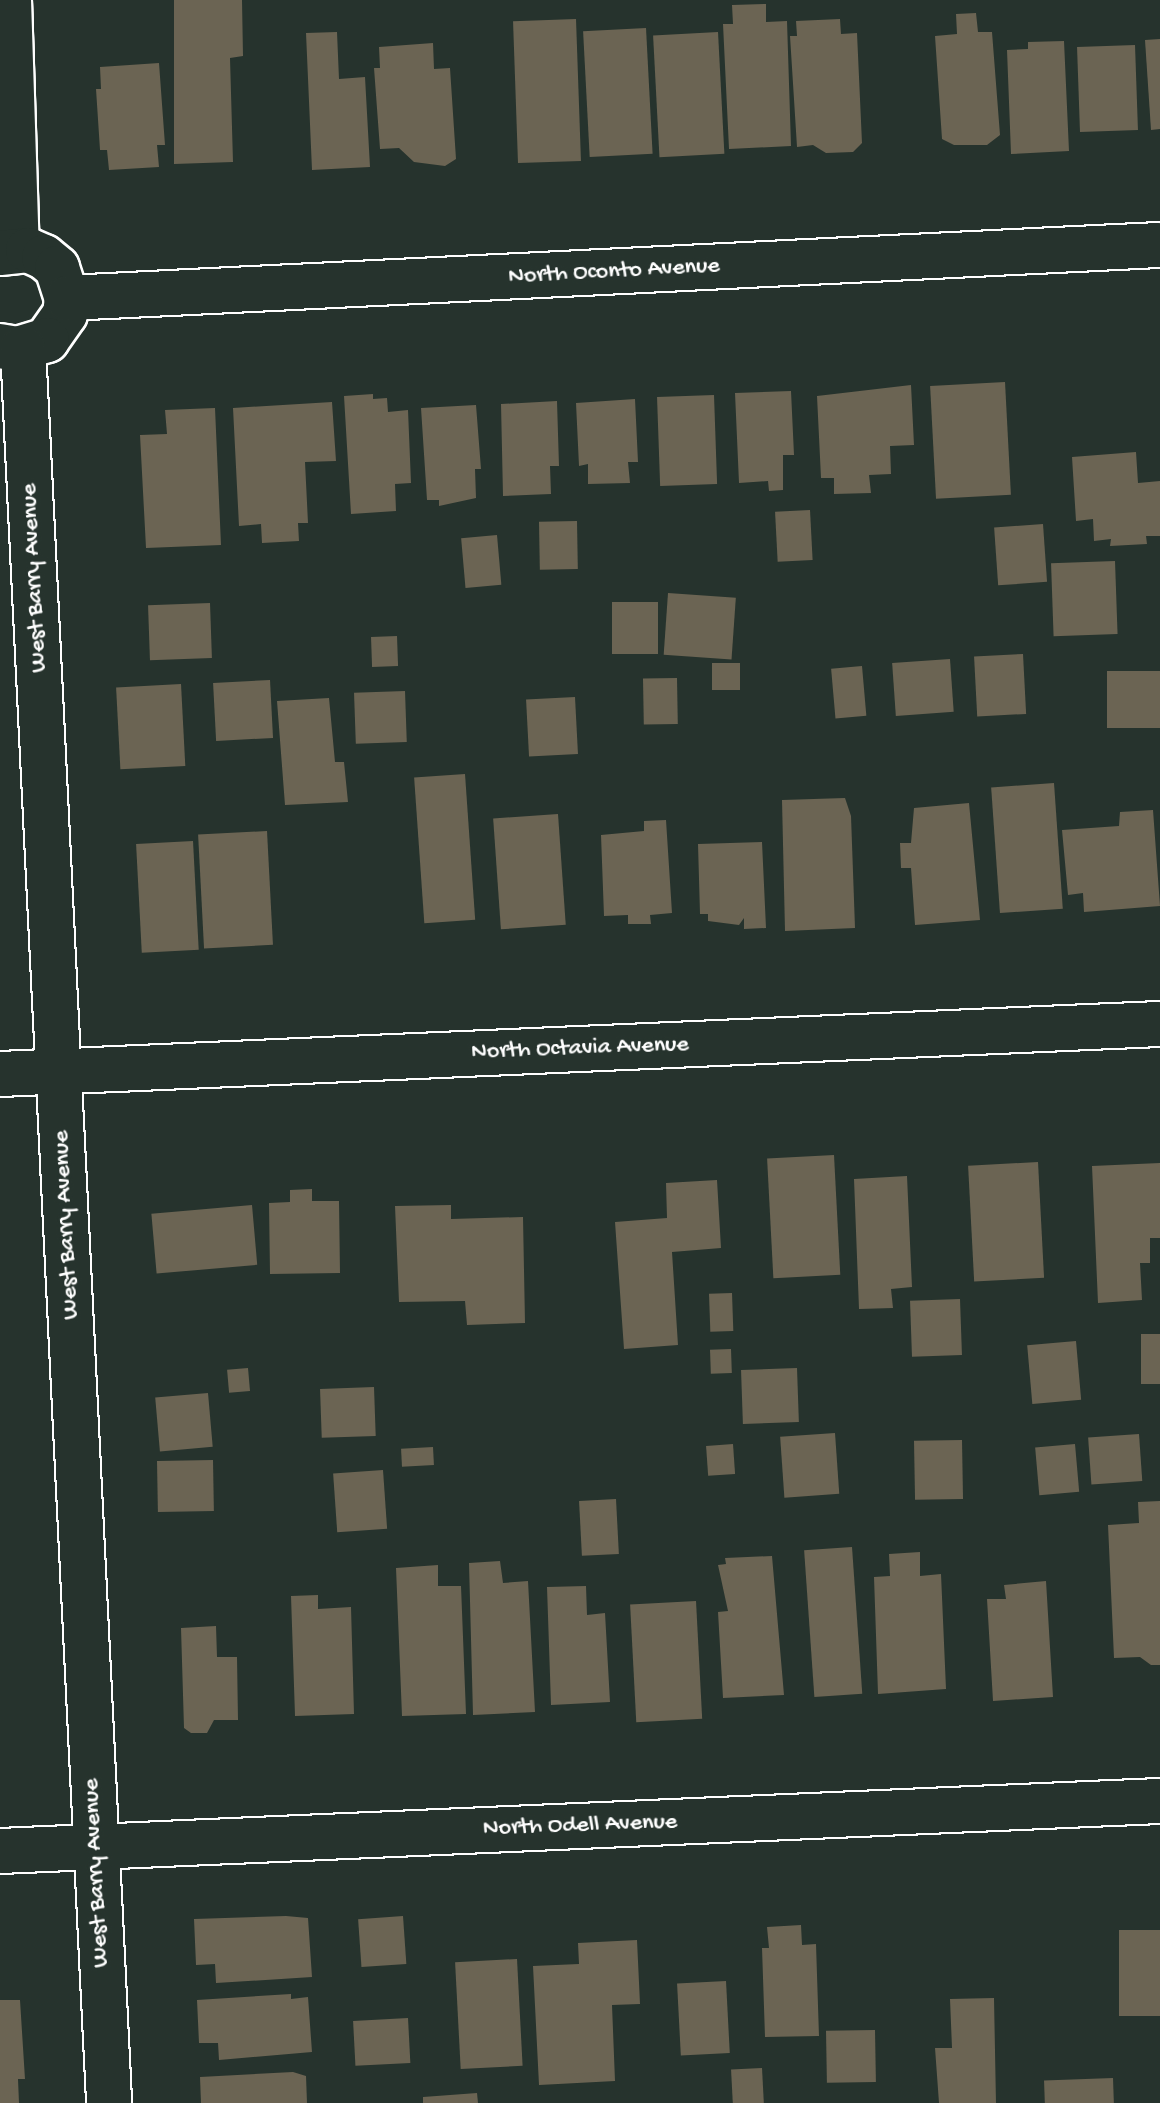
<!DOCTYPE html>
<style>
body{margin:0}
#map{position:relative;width:1160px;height:2103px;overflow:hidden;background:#26332d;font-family:"Gochi Hand",sans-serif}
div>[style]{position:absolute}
.building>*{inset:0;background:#6b6453;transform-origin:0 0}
.roads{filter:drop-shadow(2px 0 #fff) drop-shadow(-2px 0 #fff) drop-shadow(0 2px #fff) drop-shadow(0 -2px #fff)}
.minor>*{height:44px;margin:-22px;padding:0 22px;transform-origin:22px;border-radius:22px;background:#26332d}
span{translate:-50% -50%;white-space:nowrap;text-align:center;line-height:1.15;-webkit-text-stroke:8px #26332d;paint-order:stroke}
.street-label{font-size:24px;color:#fff}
</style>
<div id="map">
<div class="building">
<div style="clip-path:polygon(174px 0,242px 0,243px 56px,230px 58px,233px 162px,174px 164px)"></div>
<div style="clip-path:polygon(766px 4px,766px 22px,787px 21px,791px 146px,729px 149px,723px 24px,733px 24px,732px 5px)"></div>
<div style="clip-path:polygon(976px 13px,978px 32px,992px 32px,1000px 135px,987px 145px,954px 145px,942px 139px,935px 36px,957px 34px,956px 14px)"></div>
<div style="left:576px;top:19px;width:142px;height:63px;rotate:88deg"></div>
<div style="clip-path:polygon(840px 19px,841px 34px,857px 33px,862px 143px,853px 152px,826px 153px,813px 145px,797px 147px,790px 36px,797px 36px,796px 21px)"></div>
<div style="left:646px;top:28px;width:126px;height:63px;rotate:87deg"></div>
<div style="clip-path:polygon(337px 32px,339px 79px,365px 77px,370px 167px,312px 170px,306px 33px)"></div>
<div style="left:718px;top:32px;width:122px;height:65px;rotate:87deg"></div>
<div style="clip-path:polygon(1160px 39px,1160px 129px,1151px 130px,1145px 40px)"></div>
<div style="clip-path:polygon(1064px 41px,1069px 151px,1011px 154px,1007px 50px,1028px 49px,1028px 42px)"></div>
<div style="clip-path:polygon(433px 43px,434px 69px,450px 68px,456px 159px,445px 166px,414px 162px,399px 148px,380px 149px,374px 68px,380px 68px,379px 47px)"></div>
<div style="left:1135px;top:45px;width:85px;height:58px;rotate:88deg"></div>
<div style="clip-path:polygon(159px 63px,165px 145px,157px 145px,159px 167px,109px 170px,107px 150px,100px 150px,96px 89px,101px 89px,100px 67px)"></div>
<div style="left:1005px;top:382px;width:113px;height:75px;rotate:87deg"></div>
<div style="clip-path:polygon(911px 385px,914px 445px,890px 446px,891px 474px,869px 475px,871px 493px,834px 494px,834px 478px,821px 478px,817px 396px)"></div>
<div style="clip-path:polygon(791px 391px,794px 455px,783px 455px,783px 490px,769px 491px,768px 481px,739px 483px,735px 393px)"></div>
<div style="clip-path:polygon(373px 394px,373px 399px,387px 398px,388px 412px,408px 410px,411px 483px,395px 484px,396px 511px,351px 514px,344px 396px)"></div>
<div style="left:714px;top:395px;width:89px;height:57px;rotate:88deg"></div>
<div style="clip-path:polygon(635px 399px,638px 462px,628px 462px,630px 483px,588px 484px,588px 464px,579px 466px,576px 403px)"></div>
<div style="clip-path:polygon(557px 401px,559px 466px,550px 466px,551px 494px,503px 496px,501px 404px)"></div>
<div style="clip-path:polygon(332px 402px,336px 461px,305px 462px,308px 523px,298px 523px,299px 541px,262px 543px,261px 524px,239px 526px,233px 408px)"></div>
<div style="clip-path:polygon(476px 405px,481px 469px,475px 469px,476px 498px,439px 506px,439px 500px,427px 500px,421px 408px)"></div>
<div style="clip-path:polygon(215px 408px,221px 545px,146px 548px,140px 435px,167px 434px,165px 410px)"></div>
<div style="clip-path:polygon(1136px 452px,1138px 483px,1160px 481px,1160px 536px,1146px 536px,1147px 544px,1110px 546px,1111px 539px,1094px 541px,1093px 519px,1076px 521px,1072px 457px)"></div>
<div style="left:810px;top:510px;width:50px;height:35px;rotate:87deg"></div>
<div style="left:577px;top:521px;width:48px;height:38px;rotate:89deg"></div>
<div style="left:1043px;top:524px;width:58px;height:49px;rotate:86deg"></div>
<div style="left:497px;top:535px;width:50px;height:36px;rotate:85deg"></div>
<div style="left:1115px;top:561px;width:73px;height:64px;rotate:88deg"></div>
<div style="left:668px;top:593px;width:68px;height:62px;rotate:4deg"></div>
<div style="left:658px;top:602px;width:52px;height:46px;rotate:90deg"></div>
<div style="left:210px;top:603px;width:55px;height:62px;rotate:88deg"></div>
<div style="left:397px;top:636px;width:30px;height:26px;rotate:88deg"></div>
<div style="left:1023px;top:654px;width:60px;height:49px;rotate:87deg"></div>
<div style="left:950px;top:659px;width:53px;height:58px;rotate:86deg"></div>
<div style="left:712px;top:663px;width:28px;height:27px"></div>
<div style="left:862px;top:666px;width:50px;height:31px;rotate:85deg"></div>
<div style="left:1160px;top:671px;width:57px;height:53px;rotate:90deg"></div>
<div style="left:677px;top:678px;width:46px;height:34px;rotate:89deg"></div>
<div style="left:270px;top:680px;width:58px;height:57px;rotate:87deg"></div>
<div style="left:181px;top:684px;width:82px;height:65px;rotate:87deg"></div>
<div style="left:405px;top:691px;width:51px;height:51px;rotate:88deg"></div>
<div style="left:575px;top:697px;width:57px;height:49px;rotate:87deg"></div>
<div style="clip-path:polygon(329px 698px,335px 762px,344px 762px,348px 802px,285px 805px,277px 701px)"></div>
<div style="left:465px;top:774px;width:146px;height:51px;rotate:86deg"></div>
<div style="left:1054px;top:783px;width:126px;height:63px;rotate:86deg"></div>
<div style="clip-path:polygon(845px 798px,851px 816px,855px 928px,785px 931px,782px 800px)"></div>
<div style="clip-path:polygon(969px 803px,980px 920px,915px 925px,911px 868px,901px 868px,900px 843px,911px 843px,914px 808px)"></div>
<div style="clip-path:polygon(1153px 810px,1160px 906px,1084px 912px,1083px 893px,1068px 895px,1062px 830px,1119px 826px,1120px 812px)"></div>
<div style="left:558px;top:814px;width:111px;height:65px;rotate:86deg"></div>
<div style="clip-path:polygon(666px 820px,672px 913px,650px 915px,651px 924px,628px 924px,628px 915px,604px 916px,601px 835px,644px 831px,644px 821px)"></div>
<div style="left:267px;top:831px;width:114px;height:69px;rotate:87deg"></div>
<div style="left:193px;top:841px;width:109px;height:57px;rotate:87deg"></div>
<div style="clip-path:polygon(762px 842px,766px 928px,744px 929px,744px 918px,739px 925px,708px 921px,708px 914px,700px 914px,698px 844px)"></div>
<div style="left:834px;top:1155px;width:120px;height:67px;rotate:87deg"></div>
<div style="left:1038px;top:1162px;width:116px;height:70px;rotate:87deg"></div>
<div style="clip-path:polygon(1160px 1163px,1160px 1238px,1150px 1238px,1150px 1263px,1140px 1263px,1142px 1300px,1098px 1303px,1092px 1166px)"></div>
<div style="clip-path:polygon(907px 1176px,912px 1287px,891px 1289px,893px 1308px,859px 1309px,854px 1179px)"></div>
<div style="clip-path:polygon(717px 1180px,721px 1248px,672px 1252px,678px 1345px,624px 1349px,615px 1222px,667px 1218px,666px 1183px)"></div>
<div style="clip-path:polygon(312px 1189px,312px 1201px,339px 1201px,340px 1273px,270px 1274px,269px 1203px,290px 1202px,290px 1190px)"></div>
<div style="left:252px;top:1205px;width:60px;height:101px;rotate:85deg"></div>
<div style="clip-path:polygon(451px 1205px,451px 1219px,523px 1217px,525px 1323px,467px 1325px,465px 1301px,399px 1302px,395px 1206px)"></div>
<div style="left:732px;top:1293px;width:38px;height:23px;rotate:88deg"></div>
<div style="left:960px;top:1299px;width:56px;height:50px;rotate:88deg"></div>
<div style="left:1160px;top:1334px;width:50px;height:19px;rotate:90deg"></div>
<div style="left:1076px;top:1341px;width:59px;height:49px;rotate:85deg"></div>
<div style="left:731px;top:1349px;width:24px;height:21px;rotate:88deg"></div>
<div style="left:248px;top:1368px;width:23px;height:21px;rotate:85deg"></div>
<div style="left:797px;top:1368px;width:54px;height:56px;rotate:88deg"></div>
<div style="left:374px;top:1387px;width:49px;height:54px;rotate:88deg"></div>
<div style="left:208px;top:1393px;width:54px;height:53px;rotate:85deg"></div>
<div style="left:835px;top:1433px;width:61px;height:55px;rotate:86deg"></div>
<div style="left:1139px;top:1434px;width:47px;height:51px;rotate:86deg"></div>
<div style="left:962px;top:1440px;width:59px;height:48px;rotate:89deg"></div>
<div style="left:733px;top:1444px;width:30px;height:27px;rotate:86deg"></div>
<div style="left:1075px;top:1444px;width:48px;height:40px;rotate:85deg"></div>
<div style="left:433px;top:1447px;width:18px;height:32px;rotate:87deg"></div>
<div style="left:213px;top:1460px;width:51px;height:56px;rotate:89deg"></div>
<div style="left:383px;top:1470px;width:59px;height:50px;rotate:86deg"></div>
<div style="left:616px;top:1499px;width:55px;height:37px;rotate:87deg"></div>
<div style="clip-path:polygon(1160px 1501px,1160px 1665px,1151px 1665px,1140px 1657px,1114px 1658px,1108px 1525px,1139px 1523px,1138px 1502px)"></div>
<div style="left:852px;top:1547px;width:147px;height:48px;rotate:86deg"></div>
<div style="clip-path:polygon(920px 1552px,920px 1576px,941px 1574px,946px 1689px,878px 1694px,874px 1577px,890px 1576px,889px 1554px)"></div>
<div style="clip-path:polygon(772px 1556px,784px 1695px,723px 1698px,718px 1612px,728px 1611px,718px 1565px,726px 1564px,725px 1558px)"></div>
<div style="clip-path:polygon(500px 1561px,503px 1583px,528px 1581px,535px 1712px,473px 1715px,469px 1563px)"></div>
<div style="clip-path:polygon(438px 1565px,438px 1586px,461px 1586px,466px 1714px,402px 1716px,396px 1568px)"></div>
<div style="clip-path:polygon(1046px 1581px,1053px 1697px,993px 1701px,987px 1599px,1006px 1599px,1004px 1585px)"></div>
<div style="clip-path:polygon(586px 1586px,587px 1615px,605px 1613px,610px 1702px,551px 1705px,547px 1587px)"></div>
<div style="clip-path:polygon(318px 1595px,318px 1609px,351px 1607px,354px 1714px,295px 1716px,291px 1596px)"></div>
<div style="left:696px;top:1601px;width:118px;height:66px;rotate:87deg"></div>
<div style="clip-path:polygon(216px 1626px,217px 1657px,237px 1657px,238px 1720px,214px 1720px,207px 1733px,191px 1733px,184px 1728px,181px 1628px)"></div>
<div style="clip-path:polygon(286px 1916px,308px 1918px,312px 1977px,216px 1983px,215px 1964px,196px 1965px,194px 1919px)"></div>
<div style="left:403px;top:1916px;width:48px;height:45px;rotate:86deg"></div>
<div style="clip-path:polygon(801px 1925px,802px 1945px,816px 1944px,819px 2036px,765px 2037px,762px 1948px,769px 1948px,767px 1927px)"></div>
<div style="left:1160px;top:1930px;width:86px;height:41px;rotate:90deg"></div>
<div style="clip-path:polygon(637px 1940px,640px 2004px,612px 2005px,615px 2081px,539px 2085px,533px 1966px,579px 1964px,578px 1943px)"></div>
<div style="left:517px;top:1959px;width:107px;height:62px;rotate:87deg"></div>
<div style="left:726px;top:1981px;width:72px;height:49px;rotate:87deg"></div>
<div style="clip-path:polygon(291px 1994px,291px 1999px,308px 1997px,312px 2052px,219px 2060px,218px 2043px,199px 2043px,197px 2000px)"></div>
<div style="clip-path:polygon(994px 1998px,996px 2103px,939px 2103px,935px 2048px,952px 2048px,950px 1999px)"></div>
<div style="clip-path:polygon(0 2000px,20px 2000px,25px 2079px,18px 2079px,19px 2103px,0 2103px)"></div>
<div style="left:408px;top:2018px;width:45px;height:55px;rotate:87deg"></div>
<div style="left:875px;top:2030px;width:52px;height:49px;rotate:89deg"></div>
<div style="left:762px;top:2068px;width:35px;height:31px;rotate:87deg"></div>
<div style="clip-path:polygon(293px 2072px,306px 2076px,307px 2103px,201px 2103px,200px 2077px)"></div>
<div style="left:1113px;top:2078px;width:25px;height:69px;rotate:88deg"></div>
<div style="clip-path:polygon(477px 2093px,478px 2103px,423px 2103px,423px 2097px)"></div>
</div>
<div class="roads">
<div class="minor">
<div style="left:9px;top:0;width:250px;rotate:88.2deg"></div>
<div style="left:0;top:253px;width:28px;rotate:-6deg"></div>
<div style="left:28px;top:250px;width:17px;rotate:24deg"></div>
<div style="left:44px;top:257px;width:17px;rotate:40deg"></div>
<div style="left:57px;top:268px;width:32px;rotate:72deg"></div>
<div style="left:67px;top:298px;width:16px;rotate:97deg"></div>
<div style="left:65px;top:314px;width:32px;rotate:125deg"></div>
<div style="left:47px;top:340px;width:31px;rotate:163deg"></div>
<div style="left:17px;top:349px;width:17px;rotate:-170deg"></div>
<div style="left:67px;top:298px;width:1094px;rotate:-2.78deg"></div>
<div style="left:23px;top:348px;width:1757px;rotate:87.19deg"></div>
<div style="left:0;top:1074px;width:1161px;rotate:-2.47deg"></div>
<div style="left:0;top:1851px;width:1161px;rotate:-2.47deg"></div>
</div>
</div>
<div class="street-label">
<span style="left:614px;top:272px;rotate:-3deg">North Oconto Avenue</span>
<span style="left:35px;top:578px;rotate:-93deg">West Barry Avenue</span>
<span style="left:580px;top:1049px;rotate:-2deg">North Octavia Avenue</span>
<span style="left:67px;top:1225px;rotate:-93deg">West Barry Avenue</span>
<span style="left:580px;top:1826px;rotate:-2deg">North Odell Avenue</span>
<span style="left:97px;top:1873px;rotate:-93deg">West Barry Avenue</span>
</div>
</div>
